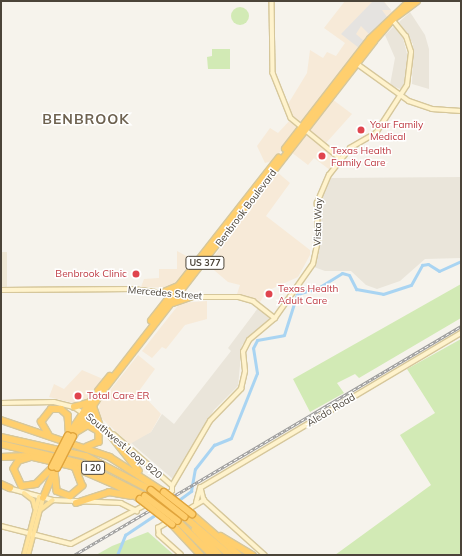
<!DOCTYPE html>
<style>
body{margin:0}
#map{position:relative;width:462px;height:556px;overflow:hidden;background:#f6f3ec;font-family:Mulish,sans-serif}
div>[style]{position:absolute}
.residential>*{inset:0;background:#eae5da}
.commercial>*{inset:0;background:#f7ead8}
.education>*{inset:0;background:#efe8d6;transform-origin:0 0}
.green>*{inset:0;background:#d2eab5}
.round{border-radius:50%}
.parking>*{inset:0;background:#e5e3e0}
.river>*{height:3px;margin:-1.5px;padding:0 1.5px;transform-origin:1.5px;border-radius:1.5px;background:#a9d4f2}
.roads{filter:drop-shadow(1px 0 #d6c79b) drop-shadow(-1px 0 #d6c79b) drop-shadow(0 1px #d6c79b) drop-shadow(0 -1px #d6c79b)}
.secondary>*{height:3.5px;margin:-1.75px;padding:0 1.75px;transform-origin:1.75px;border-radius:1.75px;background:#fff3cd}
.primary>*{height:4px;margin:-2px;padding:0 2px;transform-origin:2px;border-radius:2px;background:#ffe39c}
.highway>*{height:5.5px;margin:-2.75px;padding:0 2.75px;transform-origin:2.75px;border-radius:2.75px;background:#ffcf6e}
.rail>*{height:2.5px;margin-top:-1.25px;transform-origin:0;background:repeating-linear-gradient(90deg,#fff 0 3px,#9a9a9a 0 6px);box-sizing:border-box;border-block:1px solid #9a9a9a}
.bridges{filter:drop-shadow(1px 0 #e0a43c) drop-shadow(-1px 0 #e0a43c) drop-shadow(0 1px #e0a43c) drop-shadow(0 -1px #e0a43c)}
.highway-bridge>*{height:5.5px;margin:-2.75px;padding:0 2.75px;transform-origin:2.75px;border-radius:2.75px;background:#ffcf6e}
.dots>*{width:11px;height:11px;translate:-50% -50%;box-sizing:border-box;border:2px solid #fff;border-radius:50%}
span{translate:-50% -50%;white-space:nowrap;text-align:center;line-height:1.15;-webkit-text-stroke:3px #fff;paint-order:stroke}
.shield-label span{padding:1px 3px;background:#fff;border:1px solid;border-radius:3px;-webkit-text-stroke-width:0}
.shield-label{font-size:9px;color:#4b4439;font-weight:700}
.health-label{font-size:10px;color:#be3a42}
.left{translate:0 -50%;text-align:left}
.right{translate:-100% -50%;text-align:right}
.street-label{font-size:10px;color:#4b4439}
.district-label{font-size:14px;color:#6e6250;font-weight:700;letter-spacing:1px}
.frame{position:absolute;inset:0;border:2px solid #4b4439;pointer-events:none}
</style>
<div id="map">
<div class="residential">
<div style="clip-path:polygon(410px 12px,425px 35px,429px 49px,429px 89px,412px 84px,413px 44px,399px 22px)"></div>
<div style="clip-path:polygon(394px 26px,403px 38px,409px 62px,403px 90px,390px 85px,395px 58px,385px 35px)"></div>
<div style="clip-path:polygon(461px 177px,461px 258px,425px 259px,400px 281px,377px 289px,366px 285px,351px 271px,325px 271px,314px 267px,320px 246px,319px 205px,331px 178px)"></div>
<div style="clip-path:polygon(258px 308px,270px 319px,242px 345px,238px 386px,214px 410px,174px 480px,130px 442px,151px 432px,162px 414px,174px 424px,231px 351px,228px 348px)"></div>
</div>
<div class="commercial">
<div style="clip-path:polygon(345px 1px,384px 1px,392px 12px,359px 48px,273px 161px,265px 163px,257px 146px,270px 128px,278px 133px,292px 118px,288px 104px,307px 73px,310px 50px,323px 58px,327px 52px,336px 56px,345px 43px,324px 28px)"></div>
<div style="clip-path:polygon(332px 99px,352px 114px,326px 143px,309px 129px)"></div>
<div style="clip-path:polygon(307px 133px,337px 158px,330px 170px,314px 158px,308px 165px,291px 152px)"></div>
<div style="clip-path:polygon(276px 171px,290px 183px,266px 216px,310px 250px,310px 255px,298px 277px,267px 291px,260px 302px,237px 294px,240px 285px,228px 282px,208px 265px)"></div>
<div style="clip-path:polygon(177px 251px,194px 260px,173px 288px,141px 287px,144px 279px,159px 278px,159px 269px,177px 269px)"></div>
<div style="clip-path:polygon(207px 301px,207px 319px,185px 325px,166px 349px,162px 347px,152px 358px,142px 351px,180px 303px)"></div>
<div style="clip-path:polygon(138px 355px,155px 369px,139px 391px,161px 414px,151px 432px,130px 444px,99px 416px,99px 410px,100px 403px)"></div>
<div style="clip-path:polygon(82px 370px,103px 379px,87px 399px,73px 403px,49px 397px,54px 384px,64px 389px)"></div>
</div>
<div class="education">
<div style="left:1px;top:252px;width:6px;height:36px"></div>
</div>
<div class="green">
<div class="round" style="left:231px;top:7px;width:18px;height:18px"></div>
<div style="clip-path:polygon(212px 49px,230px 49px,230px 69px,208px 69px,207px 57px,212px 56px)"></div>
<div style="clip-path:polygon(461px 284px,461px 318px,359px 378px,355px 374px,337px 383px,344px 393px,310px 412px,293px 379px)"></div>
<div style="clip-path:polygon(461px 339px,461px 555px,335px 555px,431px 485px,400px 435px,435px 413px,407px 369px)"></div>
<div style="clip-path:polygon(148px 532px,174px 555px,96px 555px,112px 546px)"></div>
</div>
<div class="parking">
<div style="clip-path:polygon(373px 1px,383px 1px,391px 10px,382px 10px,387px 17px,370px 35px,361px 26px,356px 34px,364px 41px,359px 48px,341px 34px)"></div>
</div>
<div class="river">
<div style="left:176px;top:502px;width:19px;rotate:-36deg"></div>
<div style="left:191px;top:491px;width:22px;rotate:-80deg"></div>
<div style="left:195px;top:469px;width:31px;rotate:-52deg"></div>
<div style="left:214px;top:445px;width:18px;rotate:-22deg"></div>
<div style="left:231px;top:438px;width:70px;rotate:-68.2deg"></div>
<div style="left:257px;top:373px;width:25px;rotate:-99deg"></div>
<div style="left:253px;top:348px;width:9px;rotate:-63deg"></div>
<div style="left:257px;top:340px;width:27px;rotate:-10deg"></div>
<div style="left:284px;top:335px;width:43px;rotate:-72.4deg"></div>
<div style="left:297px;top:294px;width:22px;rotate:-16deg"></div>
<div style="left:318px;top:288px;width:28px;rotate:-32deg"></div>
<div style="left:342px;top:273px;width:7px;rotate:16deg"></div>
<div style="left:349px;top:275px;width:16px;rotate:63deg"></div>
<div style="left:356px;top:289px;width:27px;rotate:10deg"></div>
<div style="left:383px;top:294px;width:29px;rotate:-18deg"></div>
<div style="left:411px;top:285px;width:23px;rotate:-61deg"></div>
<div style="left:422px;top:265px;width:6px;rotate:-9deg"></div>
<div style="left:428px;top:264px;width:13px;rotate:32deg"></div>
<div style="left:439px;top:271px;width:24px;rotate:-24deg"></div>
<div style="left:117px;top:555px;width:22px;rotate:-68deg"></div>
<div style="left:125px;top:535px;width:40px;rotate:-34deg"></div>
</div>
<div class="roads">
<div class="secondary">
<div style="left:272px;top:1px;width:72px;rotate:89.2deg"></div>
<div style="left:273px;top:73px;width:48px;rotate:68.2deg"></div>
<div style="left:291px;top:118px;width:65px;rotate:39.4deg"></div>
<div style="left:356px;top:63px;width:65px;rotate:35.6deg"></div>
<div style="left:409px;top:101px;width:24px;rotate:19deg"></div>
<div style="left:432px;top:109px;width:29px;rotate:4deg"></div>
<div style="left:1px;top:290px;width:132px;rotate:-0.4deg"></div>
<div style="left:133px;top:289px;width:60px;rotate:7.7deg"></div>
<div style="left:192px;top:297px;width:47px"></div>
<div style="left:239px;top:297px;width:15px;rotate:16deg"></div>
<div style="left:253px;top:301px;width:28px;rotate:38deg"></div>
<div style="left:1px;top:403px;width:53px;rotate:-1.1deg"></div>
<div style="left:54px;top:402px;width:21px;rotate:14deg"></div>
<div style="left:74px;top:407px;width:41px;rotate:34.1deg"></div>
<div style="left:172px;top:486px;width:75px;rotate:-59.7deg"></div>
<div style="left:210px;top:421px;width:45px;rotate:-45.9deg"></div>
<div style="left:241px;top:389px;width:18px;rotate:-77deg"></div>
<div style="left:245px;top:371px;width:19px;rotate:-96deg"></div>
<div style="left:243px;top:352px;width:13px;rotate:-63deg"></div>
<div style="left:249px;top:340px;width:34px;rotate:-40deg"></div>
<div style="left:275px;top:318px;width:66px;rotate:-54.9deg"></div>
<div style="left:313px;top:264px;width:25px;rotate:-78deg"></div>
<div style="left:318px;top:240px;width:37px;rotate:-92deg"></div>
<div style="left:317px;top:203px;width:30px;rotate:-67deg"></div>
<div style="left:329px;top:175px;width:34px;rotate:-52deg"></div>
<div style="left:350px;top:148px;width:30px;rotate:-30deg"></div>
<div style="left:376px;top:133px;width:57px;rotate:-57.1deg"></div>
<div style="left:407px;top:85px;width:33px;rotate:-83deg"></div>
<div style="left:411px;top:52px;width:16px;rotate:-108deg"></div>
<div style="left:406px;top:37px;width:22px;rotate:-129deg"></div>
<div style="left:8px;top:488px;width:47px;rotate:14.9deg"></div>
<div style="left:53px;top:500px;width:68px;rotate:2.5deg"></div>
<div style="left:121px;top:503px;width:18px;rotate:27deg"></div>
<div style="left:201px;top:488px;width:12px;rotate:76deg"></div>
<div style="left:204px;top:500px;width:82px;rotate:42deg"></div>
<div style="left:196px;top:503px;width:16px;rotate:-75deg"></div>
<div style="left:200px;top:488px;width:304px;rotate:-30.7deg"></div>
<div style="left:1px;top:526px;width:72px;rotate:14.4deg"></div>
<div style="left:71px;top:544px;width:114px;rotate:-27.7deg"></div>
<div style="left:172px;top:491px;width:5px;rotate:-90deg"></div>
<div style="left:172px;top:486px;width:77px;rotate:-138.7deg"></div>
<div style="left:181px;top:555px;width:30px;rotate:-138deg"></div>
<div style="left:159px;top:535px;width:7px;rotate:-98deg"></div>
<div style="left:158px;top:528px;width:54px;rotate:-31.3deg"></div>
</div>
<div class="primary">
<div style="left:24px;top:493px;width:11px;rotate:38deg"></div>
<div style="left:33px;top:500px;width:8px;rotate:76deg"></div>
<div style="left:40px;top:510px;width:16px;rotate:-38deg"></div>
<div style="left:24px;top:555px;width:60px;rotate:-75.5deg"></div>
<div style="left:28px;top:555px;width:59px;rotate:-75.3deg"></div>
</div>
<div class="highway">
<div style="left:285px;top:149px;width:139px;rotate:-52.3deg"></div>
<div style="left:370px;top:39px;width:55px;rotate:-43.5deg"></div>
<div style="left:164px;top:292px;width:13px;rotate:-23deg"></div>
<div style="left:173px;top:303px;width:18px;rotate:-19deg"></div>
<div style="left:151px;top:321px;width:207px;rotate:-51.9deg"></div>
<div style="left:98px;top:391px;width:19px;rotate:-51deg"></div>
<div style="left:93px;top:405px;width:18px;rotate:71deg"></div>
<div style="left:74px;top:407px;width:15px;rotate:-16deg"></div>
<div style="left:1px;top:420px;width:115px;rotate:18.7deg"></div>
<div style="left:110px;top:457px;width:64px;rotate:32.9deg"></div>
<div style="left:106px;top:429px;width:53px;rotate:51.8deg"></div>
<div style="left:78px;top:431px;width:12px;rotate:-31deg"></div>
<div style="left:88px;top:425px;width:13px;rotate:29deg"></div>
<div style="left:99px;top:431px;width:11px;rotate:90deg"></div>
<div style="left:99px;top:442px;width:13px;rotate:157deg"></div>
<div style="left:49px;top:436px;width:16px;rotate:-120deg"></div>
<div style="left:41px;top:422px;width:16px;rotate:-52deg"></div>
<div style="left:51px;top:409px;width:10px"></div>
<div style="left:61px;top:409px;width:9px;rotate:41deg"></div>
<div style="left:68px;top:415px;width:16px;rotate:86deg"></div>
<div style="left:68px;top:436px;width:45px;rotate:-56.7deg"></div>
<div style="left:1px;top:437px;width:87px;rotate:12.6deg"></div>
<div style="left:86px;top:456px;width:73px;rotate:27.6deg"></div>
<div style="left:73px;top:437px;width:54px;rotate:-57.2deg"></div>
<div style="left:102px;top:392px;width:443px;rotate:-52.2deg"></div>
<div style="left:373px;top:42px;width:29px;rotate:-49deg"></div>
<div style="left:392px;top:20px;width:31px;rotate:-37deg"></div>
<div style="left:1px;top:444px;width:81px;rotate:13.5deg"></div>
<div style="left:80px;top:463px;width:73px;rotate:26.9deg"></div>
<div style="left:1px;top:457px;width:28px;rotate:-2deg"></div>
<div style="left:29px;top:456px;width:44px;rotate:13.1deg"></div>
<div style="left:72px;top:466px;width:48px;rotate:23.4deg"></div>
<div style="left:116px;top:485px;width:28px;rotate:30deg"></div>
<div style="left:29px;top:458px;width:10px;rotate:163deg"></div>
<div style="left:19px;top:461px;width:9px;rotate:122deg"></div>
<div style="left:14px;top:469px;width:19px;rotate:65deg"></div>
<div style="left:22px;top:486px;width:14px;rotate:-8deg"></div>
<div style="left:36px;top:484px;width:21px;rotate:-45deg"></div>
<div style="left:55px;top:471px;width:20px;rotate:84deg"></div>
<div style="left:57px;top:491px;width:14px;rotate:21deg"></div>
<div style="left:70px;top:496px;width:16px;rotate:-40deg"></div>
<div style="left:82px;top:486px;width:19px;rotate:-111deg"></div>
<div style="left:1px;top:484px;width:10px;rotate:24deg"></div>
<div style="left:43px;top:498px;width:25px;rotate:-67deg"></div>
<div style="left:76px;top:503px;width:35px;rotate:-18deg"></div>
<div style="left:109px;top:492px;width:22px;rotate:10deg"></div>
<div style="left:192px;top:514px;width:62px;rotate:41.1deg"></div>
<div style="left:185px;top:517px;width:59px;rotate:40.2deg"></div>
<div style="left:178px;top:521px;width:48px;rotate:45deg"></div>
<div style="left:172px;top:524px;width:42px;rotate:46.9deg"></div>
<div style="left:195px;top:529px;width:35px;rotate:47deg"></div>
<div style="left:221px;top:536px;width:37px;rotate:31deg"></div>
</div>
</div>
<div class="rail">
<div style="left:74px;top:555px;width:450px;rotate:-30.6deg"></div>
</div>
<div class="bridges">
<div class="highway-bridge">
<div style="left:52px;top:467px;width:35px;rotate:-63deg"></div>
<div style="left:57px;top:468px;width:35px;rotate:-63deg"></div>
<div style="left:151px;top:490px;width:43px;rotate:38.5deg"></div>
<div style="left:164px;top:492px;width:36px;rotate:38deg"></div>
<div style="left:145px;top:496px;width:41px;rotate:37.1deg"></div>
<div style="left:140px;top:499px;width:41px;rotate:38deg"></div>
</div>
</div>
<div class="dots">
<div style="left:361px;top:130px;background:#e0444e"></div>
<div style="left:322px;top:156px;background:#e0444e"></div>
<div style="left:136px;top:274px;background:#e0444e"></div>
<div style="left:269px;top:294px;background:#e0444e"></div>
<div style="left:78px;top:396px;background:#e0444e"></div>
</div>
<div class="shield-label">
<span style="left:205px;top:263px">US 377</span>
<span style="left:93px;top:468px">I 20</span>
</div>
<div class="health-label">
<span class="left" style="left:370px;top:130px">Your Family<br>Medical</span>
<span class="left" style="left:331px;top:156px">Texas Health<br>Family Care</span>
<span class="right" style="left:127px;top:274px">Benbrook Clinic</span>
<span class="left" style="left:278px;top:294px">Texas Health<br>Adult Care</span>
<span class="left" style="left:87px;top:396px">Total Care ER</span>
</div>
<div class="street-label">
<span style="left:246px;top:208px;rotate:-53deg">Benbrook Boulevard</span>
<span style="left:318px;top:222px;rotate:-88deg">Vista Way</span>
<span style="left:165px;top:293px;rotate:5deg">Mercedes Street</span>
<span style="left:331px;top:410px;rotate:-31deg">Aledo Road</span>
<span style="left:124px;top:446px;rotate:40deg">Southwest Loop 820</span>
</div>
<div class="district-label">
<span style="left:86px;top:119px">BENBROOK</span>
</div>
<div class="frame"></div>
</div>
